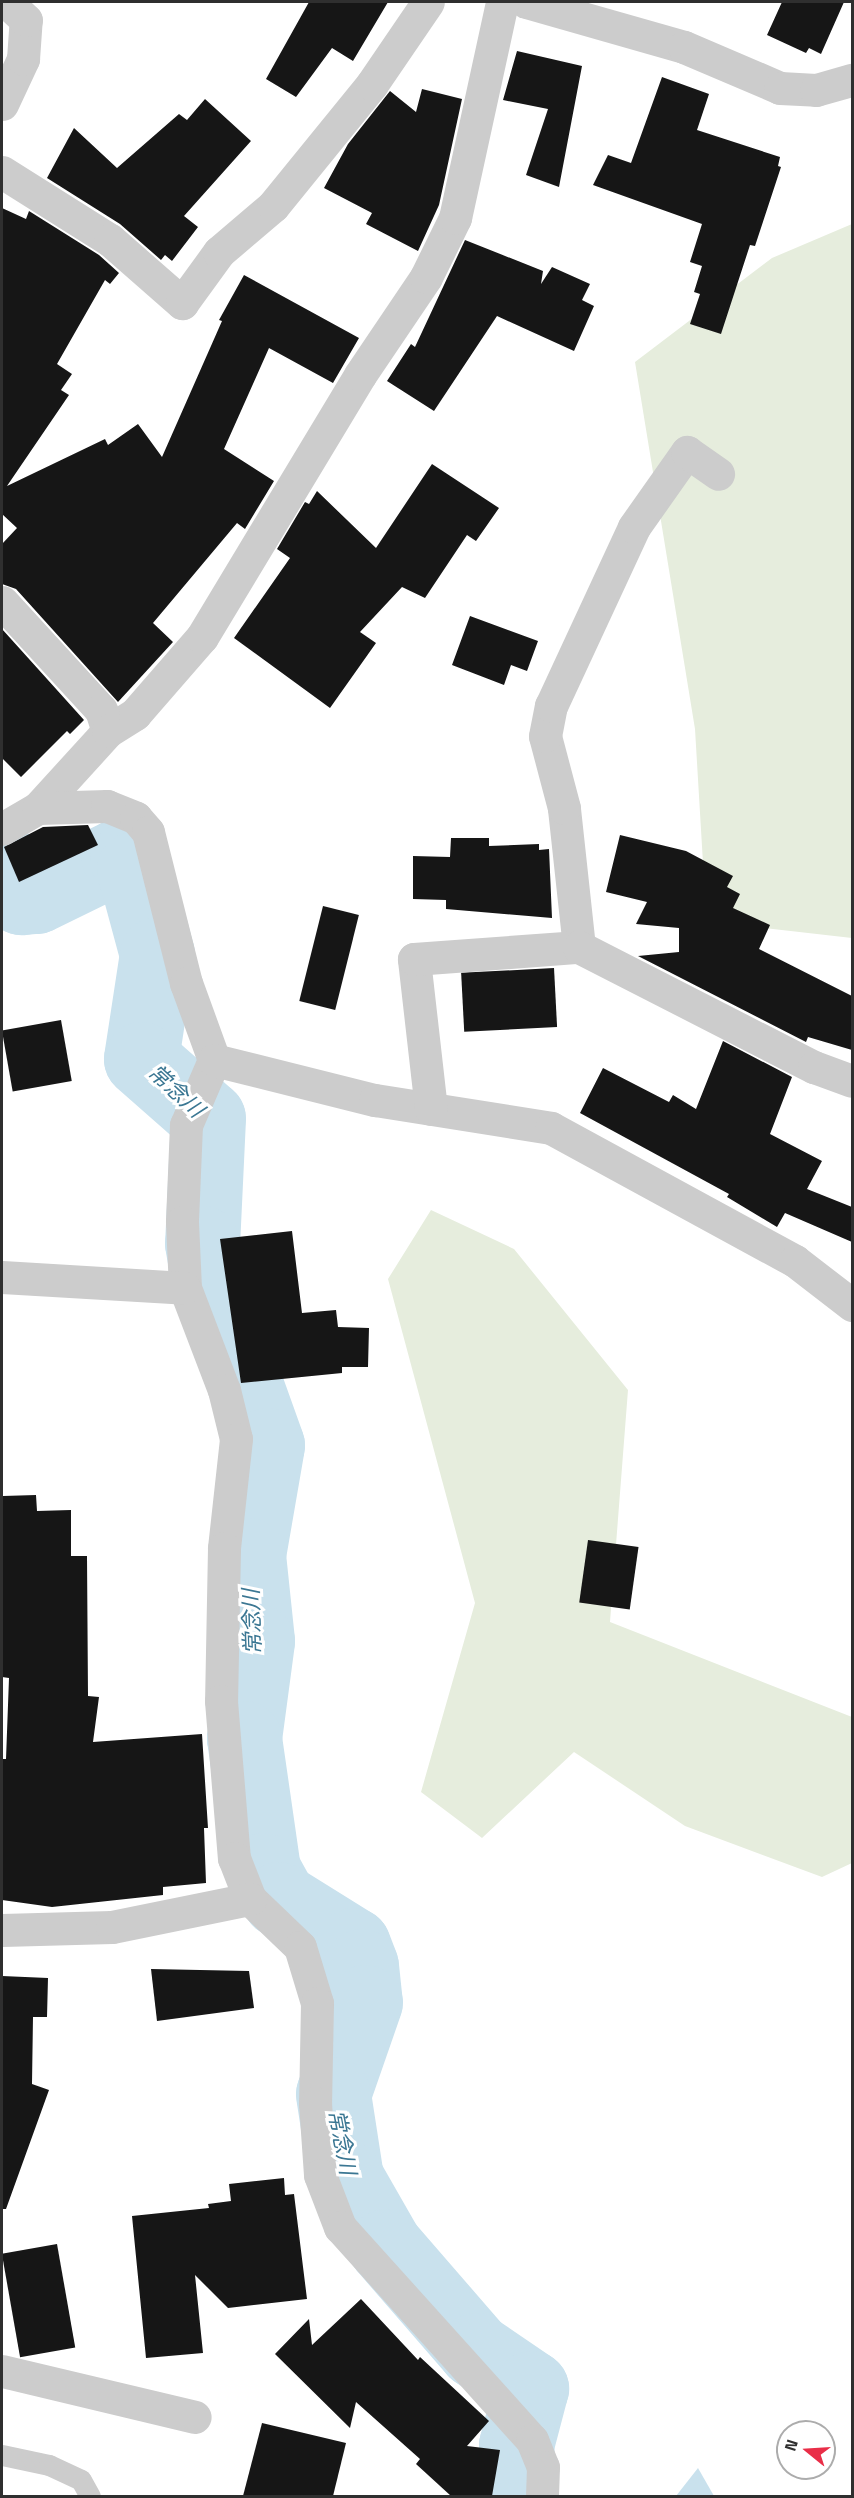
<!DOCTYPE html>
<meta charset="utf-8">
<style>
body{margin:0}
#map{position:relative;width:854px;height:2498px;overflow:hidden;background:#fff;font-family:"Titillium Web","Noto Sans JP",sans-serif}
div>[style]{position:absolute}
.green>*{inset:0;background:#e6eddd}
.water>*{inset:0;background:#c9e1ed}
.river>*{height:75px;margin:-37.5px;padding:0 37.5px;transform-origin:37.5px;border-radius:37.5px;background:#c9e1ed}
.building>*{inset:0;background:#161616;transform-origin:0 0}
.service>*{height:21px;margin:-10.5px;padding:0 10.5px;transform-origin:10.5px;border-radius:10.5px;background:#ccc}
.minor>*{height:33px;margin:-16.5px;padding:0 16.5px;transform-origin:16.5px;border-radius:16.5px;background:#ccc}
span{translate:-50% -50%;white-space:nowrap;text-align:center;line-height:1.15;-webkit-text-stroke:6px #fff;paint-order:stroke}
.water-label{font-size:22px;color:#3b7793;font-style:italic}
.frame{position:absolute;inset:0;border:3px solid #2f2f2f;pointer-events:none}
.north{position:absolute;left:776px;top:2420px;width:60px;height:60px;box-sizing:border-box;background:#fff;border:2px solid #acacac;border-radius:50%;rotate:288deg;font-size:16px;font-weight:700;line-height:24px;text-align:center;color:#2f2f2f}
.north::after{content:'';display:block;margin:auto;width:21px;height:27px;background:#e92e48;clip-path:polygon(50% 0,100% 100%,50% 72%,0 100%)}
</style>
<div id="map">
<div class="green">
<div style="clip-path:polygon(852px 224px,852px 938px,746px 926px,704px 880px,695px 729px,635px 362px,772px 258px)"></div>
<div style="clip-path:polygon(431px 1210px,514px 1249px,628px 1390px,610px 1622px,852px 1717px,852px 1863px,822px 1877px,685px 1826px,574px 1752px,482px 1838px,421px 1792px,475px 1603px,388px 1279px)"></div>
</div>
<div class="water">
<div style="clip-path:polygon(698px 2468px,714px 2496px,676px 2496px)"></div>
</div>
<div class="river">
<div style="left:2px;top:860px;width:42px;rotate:62.8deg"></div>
<div style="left:21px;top:897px;width:15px;rotate:-4deg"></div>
<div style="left:36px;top:896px;width:91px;rotate:-26deg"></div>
<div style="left:118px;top:856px;width:9px;rotate:18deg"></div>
<div style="left:127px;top:859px;width:12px;rotate:55deg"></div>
<div style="left:134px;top:869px;width:88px;rotate:74.9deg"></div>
<div style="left:157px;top:954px;width:106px;rotate:98.7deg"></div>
<div style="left:141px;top:1059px;width:89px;rotate:41.4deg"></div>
<div style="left:208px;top:1118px;width:125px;rotate:92.7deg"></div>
<div style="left:202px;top:1243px;width:41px;rotate:80.1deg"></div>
<div style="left:209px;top:1283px;width:172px;rotate:70.3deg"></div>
<div style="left:267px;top:1445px;width:112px;rotate:99.8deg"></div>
<div style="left:248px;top:1555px;width:86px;rotate:84deg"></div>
<div style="left:257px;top:1641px;width:98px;rotate:97.6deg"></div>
<div style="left:244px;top:1738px;width:133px;rotate:81.8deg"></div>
<div style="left:263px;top:1870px;width:33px;rotate:61deg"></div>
<div style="left:279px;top:1899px;width:87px;rotate:31.9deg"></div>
<div style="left:353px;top:1945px;width:22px;rotate:69deg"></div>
<div style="left:361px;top:1966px;width:36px;rotate:84deg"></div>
<div style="left:365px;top:2002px;width:97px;rotate:109.2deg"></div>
<div style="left:333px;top:2094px;width:85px;rotate:81.2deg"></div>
<div style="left:346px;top:2178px;width:78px;rotate:60.2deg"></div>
<div style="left:385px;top:2246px;width:138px;rotate:49.1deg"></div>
<div style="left:475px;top:2350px;width:68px;rotate:34.2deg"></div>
<div style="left:531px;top:2388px;width:59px;rotate:104.7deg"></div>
<div style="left:516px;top:2445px;width:51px;rotate:85.5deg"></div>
</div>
<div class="building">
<div style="clip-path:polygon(309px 2px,388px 2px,353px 61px,332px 48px,296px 97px,266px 79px)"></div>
<div style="clip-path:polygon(782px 2px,844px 2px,821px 54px,809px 48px,806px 53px,767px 35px)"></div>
<div style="clip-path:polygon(517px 51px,582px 66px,559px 187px,526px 175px,548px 109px,503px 100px)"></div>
<div style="clip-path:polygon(662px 77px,709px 94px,697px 130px,780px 157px,778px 166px,781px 167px,755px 246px,750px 245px,721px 334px,690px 324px,700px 294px,694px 292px,702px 266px,690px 262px,702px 224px,593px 185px,608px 155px,631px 163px)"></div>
<div style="clip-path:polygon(422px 89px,462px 99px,439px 205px,418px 251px,366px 224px,372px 213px,324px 188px,348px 144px,390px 91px,416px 112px)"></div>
<div style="clip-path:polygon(205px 99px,251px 141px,184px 216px,198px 227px,172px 261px,165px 255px,161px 260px,120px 224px,47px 178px,74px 128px,117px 168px,179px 114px,187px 120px)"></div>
<div style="clip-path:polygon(2px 208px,26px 219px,29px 211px,99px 255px,119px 273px,110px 284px,105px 280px,57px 364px,72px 374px,61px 390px,69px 395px,7px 486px,105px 439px,108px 445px,138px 424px,162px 457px,222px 321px,219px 320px,244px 275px,359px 338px,333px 383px,269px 348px,224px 449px,274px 481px,245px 529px,237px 523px,153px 623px,173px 642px,118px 702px,16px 589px,2px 584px,2px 544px,17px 528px,2px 514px)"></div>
<div style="clip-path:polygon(465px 240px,543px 271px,541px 284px,552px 267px,590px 284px,582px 300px,594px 306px,574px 351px,497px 316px,434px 411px,387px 381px,411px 344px,415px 347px)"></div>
<div style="clip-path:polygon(432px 464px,499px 508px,476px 541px,467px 535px,425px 598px,402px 587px,360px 632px,376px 643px,330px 708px,234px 638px,290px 558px,277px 549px,305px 502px,309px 504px,317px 491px,376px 548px)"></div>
<div style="clip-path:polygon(470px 616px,538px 641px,527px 671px,511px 665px,504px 685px,452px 665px)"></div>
<div style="clip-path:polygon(2px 629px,84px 720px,70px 734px,67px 731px,21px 777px,2px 758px)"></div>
<div style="clip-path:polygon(88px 825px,98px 845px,19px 882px,4px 847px,43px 827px)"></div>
<div style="clip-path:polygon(620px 835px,686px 851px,733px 876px,727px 887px,740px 894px,733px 908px,770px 925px,759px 949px,852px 996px,852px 1050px,808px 1037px,806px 1042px,638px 956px,679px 952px,679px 928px,636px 924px,647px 902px,606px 892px)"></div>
<div style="clip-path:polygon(451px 838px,489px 838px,489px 846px,539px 844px,539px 850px,549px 849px,552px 918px,446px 909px,446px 900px,413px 899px,413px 856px,450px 857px)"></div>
<div style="left:323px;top:906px;width:37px;height:98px;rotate:14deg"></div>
<div style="left:554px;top:968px;width:59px;height:93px;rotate:87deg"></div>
<div style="left:61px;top:1020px;width:62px;height:60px;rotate:80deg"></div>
<div style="clip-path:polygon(723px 1041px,792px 1077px,770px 1134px,822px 1161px,807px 1189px,852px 1207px,852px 1242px,785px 1213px,777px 1227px,727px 1197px,729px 1194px,580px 1113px,603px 1068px,669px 1102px,673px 1095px,696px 1109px)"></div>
<div style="clip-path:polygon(292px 1231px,302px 1313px,336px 1310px,338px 1327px,369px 1328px,368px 1367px,342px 1367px,342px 1373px,241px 1383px,220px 1239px)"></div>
<div style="clip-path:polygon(36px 1495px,37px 1511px,71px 1510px,71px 1556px,87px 1556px,88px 1696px,99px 1697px,93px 1742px,202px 1734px,208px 1828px,204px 1828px,206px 1883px,163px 1887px,163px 1895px,52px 1907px,2px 1900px,2px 1759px,6px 1759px,9px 1678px,2px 1677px,2px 1509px,3px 1496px)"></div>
<div style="left:588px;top:1540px;width:51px;height:63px;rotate:8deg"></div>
<div style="clip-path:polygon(151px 1969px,249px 1971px,254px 2008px,157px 2021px)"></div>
<div style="clip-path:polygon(2px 1976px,48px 1978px,47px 2017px,33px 2017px,32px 2084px,49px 2090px,6px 2209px,2px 2209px)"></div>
<div style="clip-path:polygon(284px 2178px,285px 2195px,294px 2194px,307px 2299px,228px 2308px,195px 2275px,203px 2353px,146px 2358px,132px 2216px,209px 2208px,208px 2204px,231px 2201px,229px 2184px)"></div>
<div style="left:57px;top:2244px;width:105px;height:56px;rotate:80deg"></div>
<div style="clip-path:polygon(361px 2299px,418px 2360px,420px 2357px,489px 2421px,467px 2446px,500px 2450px,492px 2496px,451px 2496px,416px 2464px,420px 2459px,356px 2402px,350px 2428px,275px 2354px,309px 2319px,312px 2345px)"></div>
<div style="clip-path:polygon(262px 2423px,346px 2443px,333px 2496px,243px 2496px)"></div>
</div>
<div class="service">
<div style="left:2px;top:2455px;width:48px;rotate:12deg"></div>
<div style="left:49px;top:2465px;width:35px;rotate:25deg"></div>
<div style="left:81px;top:2480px;width:18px;rotate:61deg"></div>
</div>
<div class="minor">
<div style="left:526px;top:2px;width:164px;rotate:15.9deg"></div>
<div style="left:684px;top:47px;width:104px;rotate:23.1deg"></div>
<div style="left:780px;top:88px;width:36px;rotate:3deg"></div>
<div style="left:816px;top:90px;width:37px;rotate:-16deg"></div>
<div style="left:2px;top:104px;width:50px;rotate:-65deg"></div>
<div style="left:23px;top:59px;width:39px;rotate:-86deg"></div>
<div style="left:26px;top:20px;width:26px;rotate:-137deg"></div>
<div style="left:2px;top:172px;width:128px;rotate:32.2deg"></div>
<div style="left:110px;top:240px;width:96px;rotate:41.2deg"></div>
<div style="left:182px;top:303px;width:63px;rotate:-54deg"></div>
<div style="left:219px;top:252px;width:71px;rotate:-40.4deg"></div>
<div style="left:273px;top:206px;width:157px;rotate:-50.9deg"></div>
<div style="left:372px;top:84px;width:99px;rotate:-55.7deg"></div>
<div style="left:2px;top:602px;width:147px;rotate:47.5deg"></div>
<div style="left:101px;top:710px;width:22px;rotate:72deg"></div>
<div style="left:108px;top:731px;width:104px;rotate:132.3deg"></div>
<div style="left:108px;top:731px;width:32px;rotate:-32deg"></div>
<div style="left:135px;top:714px;width:102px;rotate:-49deg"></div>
<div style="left:202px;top:637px;width:306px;rotate:-58.9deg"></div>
<div style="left:360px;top:375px;width:118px;rotate:-56deg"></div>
<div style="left:426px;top:277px;width:66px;rotate:-63.8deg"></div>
<div style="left:455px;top:218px;width:221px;rotate:-77.7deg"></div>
<div style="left:2px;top:829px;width:42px;rotate:-30.3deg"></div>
<div style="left:38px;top:808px;width:69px;rotate:-1.7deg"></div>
<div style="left:107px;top:806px;width:31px;rotate:22deg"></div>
<div style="left:136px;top:818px;width:18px;rotate:49deg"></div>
<div style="left:148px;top:832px;width:156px;rotate:75.9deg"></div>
<div style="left:186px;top:983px;width:82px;rotate:70deg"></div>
<div style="left:214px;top:1060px;width:71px;rotate:113.3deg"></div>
<div style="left:186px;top:1125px;width:97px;rotate:92.4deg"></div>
<div style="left:182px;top:1222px;width:66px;rotate:87.4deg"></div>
<div style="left:185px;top:1288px;width:109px;rotate:69.1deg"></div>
<div style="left:224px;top:1390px;width:50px;rotate:76.2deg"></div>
<div style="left:236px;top:1439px;width:110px;rotate:96.3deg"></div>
<div style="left:224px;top:1548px;width:153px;rotate:91.1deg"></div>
<div style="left:221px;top:1701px;width:158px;rotate:85.3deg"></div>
<div style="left:234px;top:1858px;width:44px;rotate:68.7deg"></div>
<div style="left:250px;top:1899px;width:69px;rotate:43.8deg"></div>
<div style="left:300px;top:1947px;width:59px;rotate:73.1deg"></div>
<div style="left:317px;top:2003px;width:100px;rotate:91.1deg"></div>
<div style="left:315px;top:2103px;width:72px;rotate:86deg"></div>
<div style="left:320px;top:2175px;width:56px;rotate:69deg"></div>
<div style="left:340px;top:2227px;width:287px;rotate:48deg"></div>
<div style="left:532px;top:2440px;width:29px;rotate:68deg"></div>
<div style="left:543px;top:2467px;width:29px;rotate:92deg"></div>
<div style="left:579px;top:947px;width:140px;rotate:-96.2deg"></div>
<div style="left:564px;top:808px;width:74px;rotate:-104.8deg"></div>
<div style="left:545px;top:736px;width:31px;rotate:-79deg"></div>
<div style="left:551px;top:706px;width:197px;rotate:-65.1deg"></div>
<div style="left:634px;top:527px;width:92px;rotate:-54.8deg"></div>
<div style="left:687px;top:452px;width:38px;rotate:35deg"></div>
<div style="left:214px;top:1060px;width:166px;rotate:14deg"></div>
<div style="left:375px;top:1100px;width:178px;rotate:9deg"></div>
<div style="left:551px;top:1128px;width:278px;rotate:28.6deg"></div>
<div style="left:795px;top:1261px;width:72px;rotate:37.7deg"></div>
<div style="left:431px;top:1109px;width:151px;rotate:-96.5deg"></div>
<div style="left:414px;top:959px;width:165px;rotate:-4.2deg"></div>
<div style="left:579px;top:947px;width:264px;rotate:27.1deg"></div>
<div style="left:814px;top:1067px;width:40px;rotate:20.2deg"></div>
<div style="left:2px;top:1277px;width:183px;rotate:3.4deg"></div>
<div style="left:2px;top:1930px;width:110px;rotate:-1.6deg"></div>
<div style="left:112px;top:1927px;width:141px;rotate:-11.5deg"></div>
<div style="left:2px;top:2371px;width:198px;rotate:13.4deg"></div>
</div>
<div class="water-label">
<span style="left:176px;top:1091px;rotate:43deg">常念川</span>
<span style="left:252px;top:1622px;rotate:-92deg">常念川</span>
<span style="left:342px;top:2142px;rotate:79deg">常念川</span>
</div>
<div class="frame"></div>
<div class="north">N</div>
</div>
